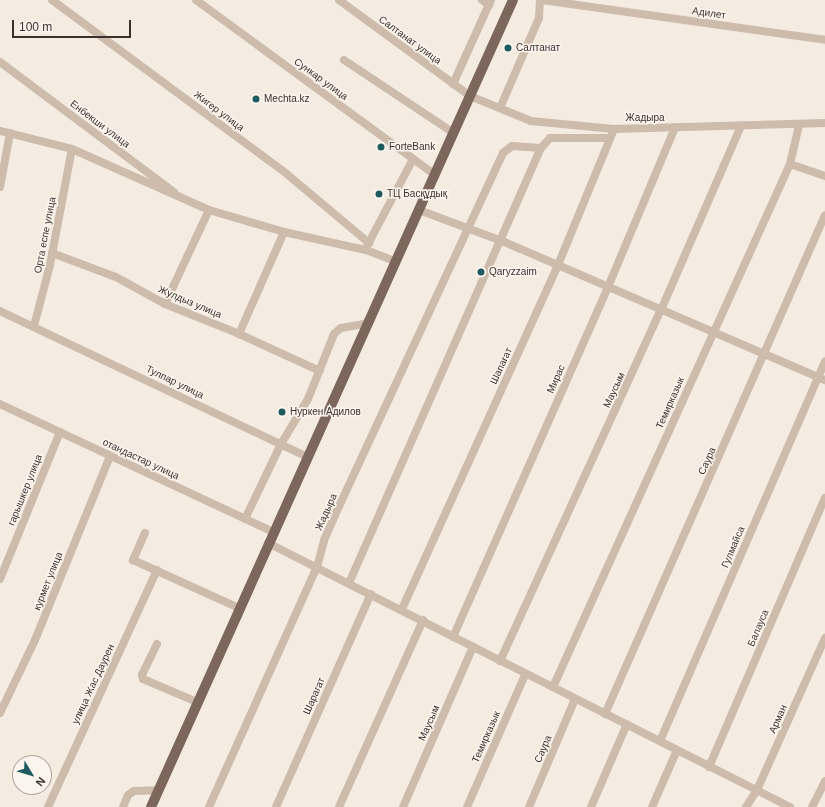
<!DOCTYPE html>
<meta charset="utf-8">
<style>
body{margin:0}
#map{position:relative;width:825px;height:807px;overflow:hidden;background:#f4ebe1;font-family:Arial,sans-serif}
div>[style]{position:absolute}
.minor>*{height:8px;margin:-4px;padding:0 4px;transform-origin:4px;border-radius:4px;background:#cdbbac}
.major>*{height:10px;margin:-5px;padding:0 5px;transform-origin:5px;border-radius:5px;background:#7d675c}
.dots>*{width:11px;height:11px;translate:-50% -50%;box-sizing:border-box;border:2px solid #fbf5ee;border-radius:50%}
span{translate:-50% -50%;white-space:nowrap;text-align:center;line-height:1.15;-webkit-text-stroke:3px #fbf5ee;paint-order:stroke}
.street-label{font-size:10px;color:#3b302b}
.poi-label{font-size:10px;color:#3b302b}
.left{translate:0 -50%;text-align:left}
.north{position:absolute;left:12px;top:755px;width:40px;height:40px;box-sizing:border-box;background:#fbf5ee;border:1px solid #aea6a0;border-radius:50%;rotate:128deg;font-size:11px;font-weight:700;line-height:16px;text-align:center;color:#3b302b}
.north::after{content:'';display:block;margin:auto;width:14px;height:18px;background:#1f5a5e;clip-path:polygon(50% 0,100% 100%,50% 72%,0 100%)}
.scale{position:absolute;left:12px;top:20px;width:119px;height:18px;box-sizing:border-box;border:2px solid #3b302b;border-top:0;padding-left:5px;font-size:12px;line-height:14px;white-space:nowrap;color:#3b302b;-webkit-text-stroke:3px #fbf5ee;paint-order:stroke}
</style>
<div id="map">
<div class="minor">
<div style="left:52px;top:0;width:286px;rotate:36.5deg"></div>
<div style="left:282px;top:170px;width:114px;rotate:40deg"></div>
<div style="left:196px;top:0;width:296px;rotate:36.2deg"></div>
<div style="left:339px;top:0;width:162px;rotate:36.2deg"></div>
<div style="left:470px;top:96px;width:66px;rotate:22.3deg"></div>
<div style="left:531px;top:121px;width:83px;rotate:5.5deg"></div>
<div style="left:614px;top:129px;width:211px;rotate:-1.6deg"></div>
<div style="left:482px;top:0;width:9px;rotate:36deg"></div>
<div style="left:542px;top:0;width:286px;rotate:8deg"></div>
<div style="left:344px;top:60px;width:132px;rotate:33.6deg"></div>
<div style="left:0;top:62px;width:217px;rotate:36.8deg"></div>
<div style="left:453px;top:84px;width:92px;rotate:-65.7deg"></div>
<div style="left:500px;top:108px;width:98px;rotate:-66.6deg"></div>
<div style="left:539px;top:18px;width:18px;rotate:-87deg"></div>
<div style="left:0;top:131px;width:74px;rotate:14deg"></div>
<div style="left:72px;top:149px;width:150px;rotate:24deg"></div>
<div style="left:209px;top:210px;width:78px;rotate:16.3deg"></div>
<div style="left:284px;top:232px;width:84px;rotate:12.4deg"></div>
<div style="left:366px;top:250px;width:31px;rotate:21deg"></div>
<div style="left:790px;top:164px;width:37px;rotate:19deg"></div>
<div style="left:0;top:187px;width:55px;rotate:-79.5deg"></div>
<div style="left:419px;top:210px;width:89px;rotate:20.5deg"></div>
<div style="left:502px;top:241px;width:352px;rotate:23.3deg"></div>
<div style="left:367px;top:246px;width:98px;rotate:-62.1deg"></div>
<div style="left:52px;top:253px;width:68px;rotate:20.6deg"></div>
<div style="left:116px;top:277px;width:56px;rotate:28.9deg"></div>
<div style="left:165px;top:304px;width:78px;rotate:21.9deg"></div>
<div style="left:237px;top:333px;width:91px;rotate:24.6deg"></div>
<div style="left:165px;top:304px;width:104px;rotate:-64.9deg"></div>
<div style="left:0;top:311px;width:340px;rotate:25.4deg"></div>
<div style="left:34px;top:326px;width:63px;rotate:-75.3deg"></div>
<div style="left:50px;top:265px;width:118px;rotate:-79.3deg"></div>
<div style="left:239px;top:334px;width:111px;rotate:-66.2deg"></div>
<div style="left:0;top:404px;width:302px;rotate:25.1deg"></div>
<div style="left:245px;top:519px;width:83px;rotate:-64.4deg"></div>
<div style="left:281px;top:444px;width:52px;rotate:-59deg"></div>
<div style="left:308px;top:399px;width:70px;rotate:-68.2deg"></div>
<div style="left:334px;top:334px;width:9px;rotate:-41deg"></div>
<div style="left:341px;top:328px;width:28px;rotate:-10deg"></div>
<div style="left:145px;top:533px;width:30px;rotate:114deg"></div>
<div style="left:133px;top:560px;width:116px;rotate:24.4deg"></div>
<div style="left:268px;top:543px;width:585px;rotate:26.83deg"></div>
<div style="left:0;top:579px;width:159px;rotate:-67.8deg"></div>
<div style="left:349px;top:583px;width:475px;rotate:-66.2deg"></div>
<div style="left:402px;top:609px;width:378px;rotate:-65.6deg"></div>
<div style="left:558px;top:265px;width:147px;rotate:-67.6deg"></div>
<div style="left:453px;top:637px;width:383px;rotate:-66.1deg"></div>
<div style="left:608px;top:287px;width:173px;rotate:-67.2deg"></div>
<div style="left:157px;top:644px;width:34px;rotate:116deg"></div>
<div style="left:142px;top:675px;width:4px;rotate:76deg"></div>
<div style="left:143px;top:679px;width:59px;rotate:23.1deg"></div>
<div style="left:500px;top:661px;width:386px;rotate:-65.4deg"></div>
<div style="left:661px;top:310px;width:201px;rotate:-66.5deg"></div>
<div style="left:553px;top:687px;width:574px;rotate:-65.62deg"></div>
<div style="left:790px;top:164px;width:40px;rotate:-77deg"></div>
<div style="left:0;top:713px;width:81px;rotate:-64.4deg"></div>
<div style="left:35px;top:640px;width:199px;rotate:-67.8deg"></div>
<div style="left:605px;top:714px;width:545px;rotate:-66.21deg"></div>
<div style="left:660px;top:741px;width:414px;rotate:-66.5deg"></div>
<div style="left:709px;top:767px;width:293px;rotate:-66.7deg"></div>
<div style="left:48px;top:807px;width:261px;rotate:-65.3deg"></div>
<div style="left:123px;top:807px;width:13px;rotate:-67deg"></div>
<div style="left:128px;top:795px;width:7px;rotate:-34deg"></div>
<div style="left:134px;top:791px;width:24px;rotate:-2deg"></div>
<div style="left:209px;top:807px;width:263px;rotate:-65.8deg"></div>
<div style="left:317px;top:567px;width:28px;rotate:-75deg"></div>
<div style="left:324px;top:540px;width:27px;rotate:-66deg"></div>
<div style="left:335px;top:515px;width:399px;rotate:-65.1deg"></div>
<div style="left:503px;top:153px;width:11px;rotate:-38deg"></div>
<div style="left:512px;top:146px;width:29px;rotate:4deg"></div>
<div style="left:541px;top:148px;width:13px;rotate:-48deg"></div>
<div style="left:550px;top:138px;width:60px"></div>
<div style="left:276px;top:807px;width:233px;rotate:-66deg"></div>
<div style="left:339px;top:807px;width:205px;rotate:-65.8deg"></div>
<div style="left:403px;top:807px;width:175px;rotate:-66.4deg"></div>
<div style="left:467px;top:807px;width:144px;rotate:-66.3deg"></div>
<div style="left:529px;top:807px;width:117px;rotate:-66.9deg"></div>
<div style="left:591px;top:807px;width:90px;rotate:-66.6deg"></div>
<div style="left:652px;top:807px;width:62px;rotate:-66.3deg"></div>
<div style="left:746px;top:807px;width:20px;rotate:-57deg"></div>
<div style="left:757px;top:790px;width:167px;rotate:-65.9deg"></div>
<div style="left:812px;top:807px;width:29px;rotate:-63deg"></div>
</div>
<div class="major">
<div style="left:151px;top:807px;width:884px;rotate:-65.84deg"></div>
</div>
<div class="dots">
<div style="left:508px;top:48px;background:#1f5a5e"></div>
<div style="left:256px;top:99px;background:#1f5a5e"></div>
<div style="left:381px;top:147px;background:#1f5a5e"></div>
<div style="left:379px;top:194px;background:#1f5a5e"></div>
<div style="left:481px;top:272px;background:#1f5a5e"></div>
<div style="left:282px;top:412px;background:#1f5a5e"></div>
</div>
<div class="street-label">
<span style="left:709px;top:13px;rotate:8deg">Адилет</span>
<span style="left:410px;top:40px;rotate:36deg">Салтанат улица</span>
<span style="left:321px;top:79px;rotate:36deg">Сункар улица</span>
<span style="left:219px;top:111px;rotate:37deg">Жигер улица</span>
<span style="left:645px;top:118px">Жадыра</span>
<span style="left:100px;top:124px;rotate:37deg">Енбекши улица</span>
<span style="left:45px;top:235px;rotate:-79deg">Орта еспе улица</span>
<span style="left:190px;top:302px;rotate:23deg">Жулдыз улица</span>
<span style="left:501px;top:366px;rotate:-65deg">Шапагат</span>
<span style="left:556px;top:379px;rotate:-66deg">Мирас</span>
<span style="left:175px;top:382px;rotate:26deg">Тулпар улица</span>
<span style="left:614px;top:390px;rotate:-65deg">Маусым</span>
<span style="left:670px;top:403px;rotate:-66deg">Темирказык</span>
<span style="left:141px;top:459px;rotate:25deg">отандастар улица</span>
<span style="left:707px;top:461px;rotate:-66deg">Саура</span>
<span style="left:25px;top:490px;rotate:-68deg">гарышкер улица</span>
<span style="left:326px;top:512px;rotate:-66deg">Жадыра</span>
<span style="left:733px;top:547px;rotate:-67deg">Гулмайса</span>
<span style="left:48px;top:581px;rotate:-68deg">курмет улица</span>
<span style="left:758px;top:628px;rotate:-67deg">Балауса</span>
<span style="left:93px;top:684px;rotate:-65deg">улица Жас Даурен</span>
<span style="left:314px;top:696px;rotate:-66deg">Шарагат</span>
<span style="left:778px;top:719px;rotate:-66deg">Арман</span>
<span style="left:429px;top:723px;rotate:-66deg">Маусым</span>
<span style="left:486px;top:737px;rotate:-66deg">Темирказык</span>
<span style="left:543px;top:749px;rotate:-67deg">Саура</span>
</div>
<div class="poi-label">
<span class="left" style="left:516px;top:48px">Салтанат</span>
<span class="left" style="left:264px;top:99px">Mechta.kz</span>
<span class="left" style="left:389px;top:147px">ForteBank</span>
<span class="left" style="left:387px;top:194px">ТЦ Басқұдық</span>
<span class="left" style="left:489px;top:272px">Qaryzzaim</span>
<span class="left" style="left:290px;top:412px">Нуркен Адилов</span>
</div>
<div class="north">N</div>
<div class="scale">100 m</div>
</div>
